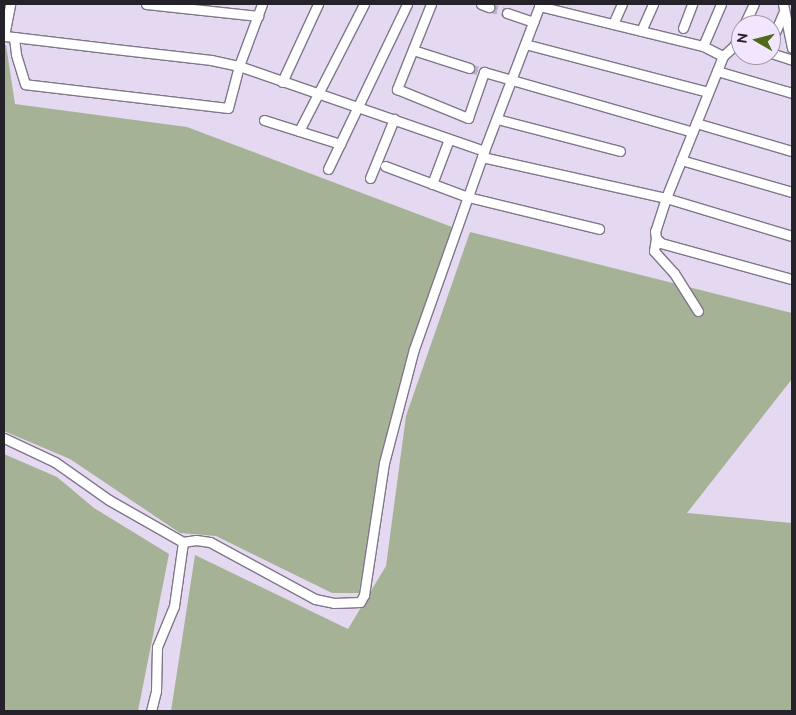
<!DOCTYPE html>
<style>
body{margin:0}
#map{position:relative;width:796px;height:715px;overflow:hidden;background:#e4d9f0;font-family:Ubuntu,sans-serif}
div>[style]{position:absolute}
.green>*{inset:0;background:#a6b296}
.street-tunnel>*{height:9px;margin-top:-4.5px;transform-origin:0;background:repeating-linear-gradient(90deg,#beb4c8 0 9px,transparent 0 13.5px)}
.roads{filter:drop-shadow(1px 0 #7f768a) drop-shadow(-1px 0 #7f768a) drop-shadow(0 1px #7f768a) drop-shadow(0 -1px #7f768a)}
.street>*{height:9px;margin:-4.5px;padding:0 4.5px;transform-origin:4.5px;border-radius:4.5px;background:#fff}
span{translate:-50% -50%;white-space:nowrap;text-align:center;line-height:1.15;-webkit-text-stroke:5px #f1e6fd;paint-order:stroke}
.frame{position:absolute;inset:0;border:5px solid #26222a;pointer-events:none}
.north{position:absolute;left:731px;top:15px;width:50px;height:50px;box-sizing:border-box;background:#f1e6fd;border:1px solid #a098a9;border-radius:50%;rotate:278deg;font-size:14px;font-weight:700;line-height:20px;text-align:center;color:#26222a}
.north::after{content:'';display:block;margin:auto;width:18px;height:22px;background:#50691a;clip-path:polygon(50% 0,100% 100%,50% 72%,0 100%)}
</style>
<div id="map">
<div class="green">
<div style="clip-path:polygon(4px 45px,6px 45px,15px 104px,187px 127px,452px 227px,383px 449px,359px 593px,332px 593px,216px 536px,180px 533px,70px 459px,4px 431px)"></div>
<div style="clip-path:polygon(470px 232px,792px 313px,792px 379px,687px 513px,792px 523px,792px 711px,171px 711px,195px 555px,348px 629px,386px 566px,406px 416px)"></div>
<div style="clip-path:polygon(4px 454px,57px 477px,94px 508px,169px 554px,138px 711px,4px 711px)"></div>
</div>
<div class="street-tunnel">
<div style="left:489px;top:7px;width:19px;rotate:18deg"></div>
<div style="left:469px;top:68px;width:16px;rotate:15deg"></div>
</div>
<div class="roads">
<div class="street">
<div style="left:146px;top:4px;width:113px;rotate:6.1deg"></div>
<div style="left:262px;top:4px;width:66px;rotate:110.4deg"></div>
<div style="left:239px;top:66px;width:259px;rotate:19.1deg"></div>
<div style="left:431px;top:4px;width:92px;rotate:111.8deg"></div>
<div style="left:397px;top:89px;width:77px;rotate:22.2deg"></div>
<div style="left:468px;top:118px;width:49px;rotate:-70.8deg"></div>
<div style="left:484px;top:72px;width:217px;rotate:16deg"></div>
<div style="left:481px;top:4px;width:9px;rotate:21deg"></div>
<div style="left:783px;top:4px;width:45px;rotate:78.4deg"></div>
<div style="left:539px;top:6px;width:169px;rotate:13.7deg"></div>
<div style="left:703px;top:46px;width:22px;rotate:27deg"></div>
<div style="left:723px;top:56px;width:153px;rotate:111.9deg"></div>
<div style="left:666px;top:198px;width:35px;rotate:108deg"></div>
<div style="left:655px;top:231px;width:7px;rotate:82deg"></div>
<div style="left:656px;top:238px;width:7px;rotate:45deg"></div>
<div style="left:661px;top:243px;width:136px;rotate:15.4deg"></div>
<div style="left:507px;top:13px;width:28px;rotate:19deg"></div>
<div style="left:613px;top:24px;width:22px;rotate:-66deg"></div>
<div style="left:744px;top:25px;width:23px;rotate:-65deg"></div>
<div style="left:683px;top:28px;width:26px;rotate:-69deg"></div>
<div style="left:641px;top:31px;width:30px;rotate:-66deg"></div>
<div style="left:4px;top:36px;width:33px;rotate:-79deg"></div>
<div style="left:5px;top:36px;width:9px;rotate:6deg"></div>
<div style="left:14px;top:37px;width:93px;rotate:6.8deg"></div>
<div style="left:106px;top:48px;width:106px;rotate:6.5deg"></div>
<div style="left:211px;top:60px;width:29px;rotate:12deg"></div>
<div style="left:239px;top:66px;width:43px;rotate:104.7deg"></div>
<div style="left:228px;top:108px;width:204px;rotate:-173.3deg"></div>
<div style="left:25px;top:84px;width:31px;rotate:-107deg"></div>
<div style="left:16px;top:54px;width:17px;rotate:-97deg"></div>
<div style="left:771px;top:42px;width:33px;rotate:-67deg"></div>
<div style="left:525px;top:44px;width:189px;rotate:14.7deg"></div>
<div style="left:703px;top:46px;width:46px;rotate:-66.8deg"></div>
<div style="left:734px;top:46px;width:16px;rotate:-63deg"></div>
<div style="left:413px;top:50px;width:59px;rotate:17.8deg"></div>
<div style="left:771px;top:53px;width:22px;rotate:18deg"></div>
<div style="left:723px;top:56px;width:15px;rotate:-42deg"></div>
<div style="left:734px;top:46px;width:7px;rotate:-8deg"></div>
<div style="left:717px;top:71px;width:78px;rotate:16.3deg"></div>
<div style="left:282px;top:82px;width:86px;rotate:-65.2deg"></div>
<div style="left:497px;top:119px;width:127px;rotate:14.6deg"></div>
<div style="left:264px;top:120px;width:80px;rotate:17.5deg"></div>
<div style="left:696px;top:123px;width:100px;rotate:16.3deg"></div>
<div style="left:299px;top:131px;width:143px;rotate:-62.9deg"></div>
<div style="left:482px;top:157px;width:189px;rotate:12.6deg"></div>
<div style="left:666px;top:198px;width:132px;rotate:16.8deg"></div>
<div style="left:681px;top:160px;width:116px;rotate:16.1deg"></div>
<div style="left:385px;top:166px;width:89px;rotate:20.5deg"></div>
<div style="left:468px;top:197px;width:135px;rotate:13.7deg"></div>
<div style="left:328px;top:169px;width:183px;rotate:-64.4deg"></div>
<div style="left:370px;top:178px;width:64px;rotate:-67.9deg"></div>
<div style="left:432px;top:184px;width:48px;rotate:-69.3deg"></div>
<div style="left:656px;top:238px;width:13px;rotate:99deg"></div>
<div style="left:654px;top:251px;width:30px;rotate:48deg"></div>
<div style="left:674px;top:273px;width:45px;rotate:57.7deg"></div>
<div style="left:4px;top:438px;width:56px;rotate:25.2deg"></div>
<div style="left:55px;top:462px;width:66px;rotate:35.1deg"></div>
<div style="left:109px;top:500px;width:85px;rotate:29.6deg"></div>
<div style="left:183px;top:542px;width:65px;rotate:98deg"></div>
<div style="left:174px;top:606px;width:44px;rotate:112.5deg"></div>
<div style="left:157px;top:647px;width:44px;rotate:91.3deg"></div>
<div style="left:156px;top:691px;width:21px;rotate:104deg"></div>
<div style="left:183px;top:542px;width:13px;rotate:-9deg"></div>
<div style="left:196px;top:540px;width:14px;rotate:8deg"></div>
<div style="left:210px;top:542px;width:119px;rotate:28.5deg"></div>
<div style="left:315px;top:599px;width:19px;rotate:12deg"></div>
<div style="left:334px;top:603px;width:26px;rotate:-2deg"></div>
<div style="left:360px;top:602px;width:8px;rotate:-60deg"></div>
<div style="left:364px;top:595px;width:134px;rotate:-81.4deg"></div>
<div style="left:384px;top:463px;width:118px;rotate:-75.3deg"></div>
<div style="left:414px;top:349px;width:210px;rotate:-70.5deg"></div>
<div style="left:484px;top:151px;width:157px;rotate:-69.1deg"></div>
</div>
</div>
<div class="frame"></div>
<div class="north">N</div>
</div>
